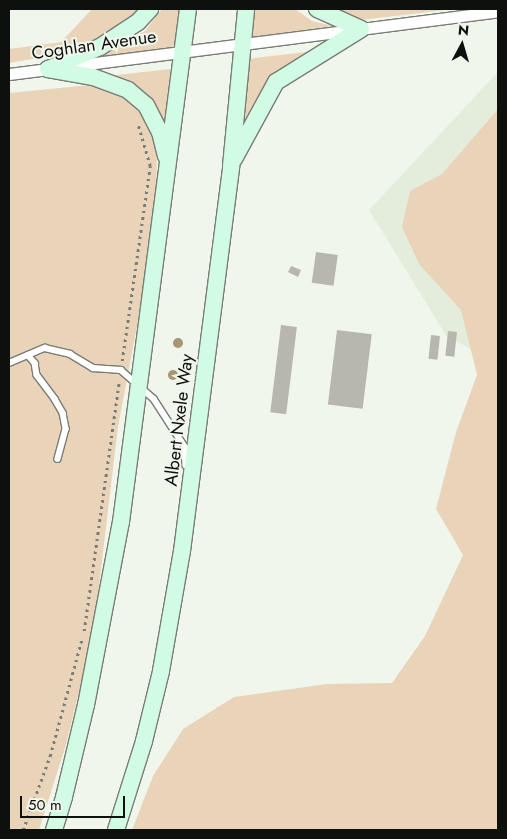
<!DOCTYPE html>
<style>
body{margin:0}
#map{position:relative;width:507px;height:839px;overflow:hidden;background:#f1f6ed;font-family:Jost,sans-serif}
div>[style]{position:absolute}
.built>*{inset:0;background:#e4ecdc}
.green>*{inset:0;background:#e9d4b9}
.building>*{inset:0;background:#b8b7ae;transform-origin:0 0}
.path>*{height:2.5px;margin-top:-1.25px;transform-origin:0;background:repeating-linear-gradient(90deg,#7a7d77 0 2.5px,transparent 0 6.5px)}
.roads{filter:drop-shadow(1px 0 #787c74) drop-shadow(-1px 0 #787c74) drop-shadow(0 1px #787c74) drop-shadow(0 -1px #787c74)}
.lane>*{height:5.5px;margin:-2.75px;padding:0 2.75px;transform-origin:2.75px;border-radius:2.75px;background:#fff}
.street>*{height:11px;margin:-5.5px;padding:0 5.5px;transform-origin:5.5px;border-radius:5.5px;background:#fff}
.secondary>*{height:16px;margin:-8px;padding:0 8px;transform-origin:8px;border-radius:8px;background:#d2fbe4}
.trees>*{width:10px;height:10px;margin:-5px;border-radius:50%;background:#a79672}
span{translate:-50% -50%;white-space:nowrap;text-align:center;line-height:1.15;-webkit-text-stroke:4px #f1f6ed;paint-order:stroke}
.street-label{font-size:18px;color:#0e100d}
.frame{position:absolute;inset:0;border:10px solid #0e100d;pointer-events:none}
.north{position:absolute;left:437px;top:20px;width:50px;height:50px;-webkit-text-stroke:4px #f1f6ed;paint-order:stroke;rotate:6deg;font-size:14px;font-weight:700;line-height:20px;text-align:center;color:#0e100d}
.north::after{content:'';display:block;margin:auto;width:18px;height:22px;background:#0e100d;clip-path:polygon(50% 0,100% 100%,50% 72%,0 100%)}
.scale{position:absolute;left:20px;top:796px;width:105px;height:22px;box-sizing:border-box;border:2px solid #0e100d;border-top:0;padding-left:6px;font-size:15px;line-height:18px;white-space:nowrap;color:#0e100d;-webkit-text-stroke:4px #f1f6ed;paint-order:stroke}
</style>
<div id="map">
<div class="built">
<div style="clip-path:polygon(498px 72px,498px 362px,447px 337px,369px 210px)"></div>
</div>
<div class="green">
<div style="clip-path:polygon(92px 9px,141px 9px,136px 16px,106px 35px,73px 52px,9px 63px,9px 49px,61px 42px)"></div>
<div style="clip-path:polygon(162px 9px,180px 9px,176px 44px,170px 48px,94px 58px,91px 55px,113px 49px,145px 31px)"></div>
<div style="clip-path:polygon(255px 9px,295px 9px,312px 21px,333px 26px,252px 37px)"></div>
<div style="clip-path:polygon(336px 9px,454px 9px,361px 20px)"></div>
<div style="clip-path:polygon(307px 52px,312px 54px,265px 86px,251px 108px,243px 130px,250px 60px,254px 58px)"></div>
<div style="clip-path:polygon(171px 69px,167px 128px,112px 77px,116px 75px)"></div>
<div style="clip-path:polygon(90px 85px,113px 90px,126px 96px,140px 108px,151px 128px,157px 145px,156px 198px,137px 326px,118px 427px,93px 636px,65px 748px,39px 830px,9px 830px,9px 93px)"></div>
<div style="clip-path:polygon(498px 109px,498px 830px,132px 830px,153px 776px,183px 729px,234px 697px,327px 684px,392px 683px,425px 636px,463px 555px,436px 509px,456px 432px,477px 375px,461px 310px,419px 264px,402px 227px,410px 191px,442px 174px)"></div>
</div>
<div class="building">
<div style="left:316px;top:252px;width:22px;height:31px;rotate:8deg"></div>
<div style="clip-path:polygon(291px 266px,301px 270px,298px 277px,288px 272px)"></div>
<div style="left:281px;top:325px;width:16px;height:88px;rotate:7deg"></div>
<div style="left:337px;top:330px;width:35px;height:75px;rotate:7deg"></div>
<div style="left:448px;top:331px;width:9px;height:25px;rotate:6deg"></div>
<div style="left:431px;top:335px;width:9px;height:24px;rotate:6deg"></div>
</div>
<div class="path">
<div style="left:122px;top:361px;width:197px;rotate:-81.8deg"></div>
<div style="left:150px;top:166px;width:43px;rotate:-106.3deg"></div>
<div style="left:84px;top:631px;width:252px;rotate:-82deg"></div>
<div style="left:23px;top:830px;width:79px;rotate:-70deg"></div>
<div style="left:50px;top:756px;width:122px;rotate:-74.8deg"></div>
</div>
<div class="roads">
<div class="lane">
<div style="left:28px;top:355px;width:11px;rotate:49deg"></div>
<div style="left:35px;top:363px;width:12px;rotate:81deg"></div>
<div style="left:37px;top:375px;width:30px;rotate:53deg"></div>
<div style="left:55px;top:399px;width:16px;rotate:60deg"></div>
<div style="left:63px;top:413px;width:16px;rotate:79deg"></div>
<div style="left:66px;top:429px;width:31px;rotate:105deg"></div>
<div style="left:9px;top:363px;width:39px;rotate:-23deg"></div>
<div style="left:45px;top:348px;width:26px;rotate:13deg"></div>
<div style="left:70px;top:354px;width:27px;rotate:31deg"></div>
<div style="left:93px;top:368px;width:28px;rotate:4deg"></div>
<div style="left:121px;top:370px;width:44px;rotate:41.3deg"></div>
<div style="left:154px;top:399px;width:57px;rotate:57.1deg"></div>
<div style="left:185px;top:447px;width:18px;rotate:87deg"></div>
</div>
<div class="street">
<div style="left:9px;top:74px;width:493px;rotate:-7.3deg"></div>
</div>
<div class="secondary">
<div style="left:317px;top:9px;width:48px;rotate:24.4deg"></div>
<div style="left:48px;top:69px;width:46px;rotate:10.1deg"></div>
<div style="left:93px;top:77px;width:37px;rotate:20deg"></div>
<div style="left:128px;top:90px;width:23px;rotate:40deg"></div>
<div style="left:146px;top:105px;width:30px;rotate:63deg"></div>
<div style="left:160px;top:132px;width:25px;rotate:76deg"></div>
<div style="left:48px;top:69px;width:56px;rotate:-22.9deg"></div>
<div style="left:100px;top:47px;width:45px;rotate:-33.3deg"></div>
<div style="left:138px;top:22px;width:18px;rotate:-47deg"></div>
<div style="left:234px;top:159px;width:88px;rotate:-61.4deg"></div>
<div style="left:276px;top:82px;width:100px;rotate:-31.9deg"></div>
<div style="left:54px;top:830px;width:34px;rotate:-73deg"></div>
<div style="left:64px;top:797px;width:95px;rotate:-76.6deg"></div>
<div style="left:86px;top:705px;width:186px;rotate:-79.2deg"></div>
<div style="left:121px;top:522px;width:517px;rotate:-82.56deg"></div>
<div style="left:116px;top:830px;width:93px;rotate:-72.5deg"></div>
<div style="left:144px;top:741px;width:72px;rotate:-76.3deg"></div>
<div style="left:161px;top:671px;width:122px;rotate:-80.1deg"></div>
<div style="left:182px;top:551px;width:388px;rotate:-82.7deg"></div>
<div style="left:231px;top:166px;width:158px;rotate:-84.5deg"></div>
</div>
</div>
<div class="trees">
<div style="left:178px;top:343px"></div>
<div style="left:173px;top:375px"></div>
</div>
<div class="street-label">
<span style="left:94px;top:45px;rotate:-8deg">Coghlan Avenue</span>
<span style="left:179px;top:420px;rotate:-83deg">Albert Nxele Way</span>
</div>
<div class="frame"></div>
<div class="north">N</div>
<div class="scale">50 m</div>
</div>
